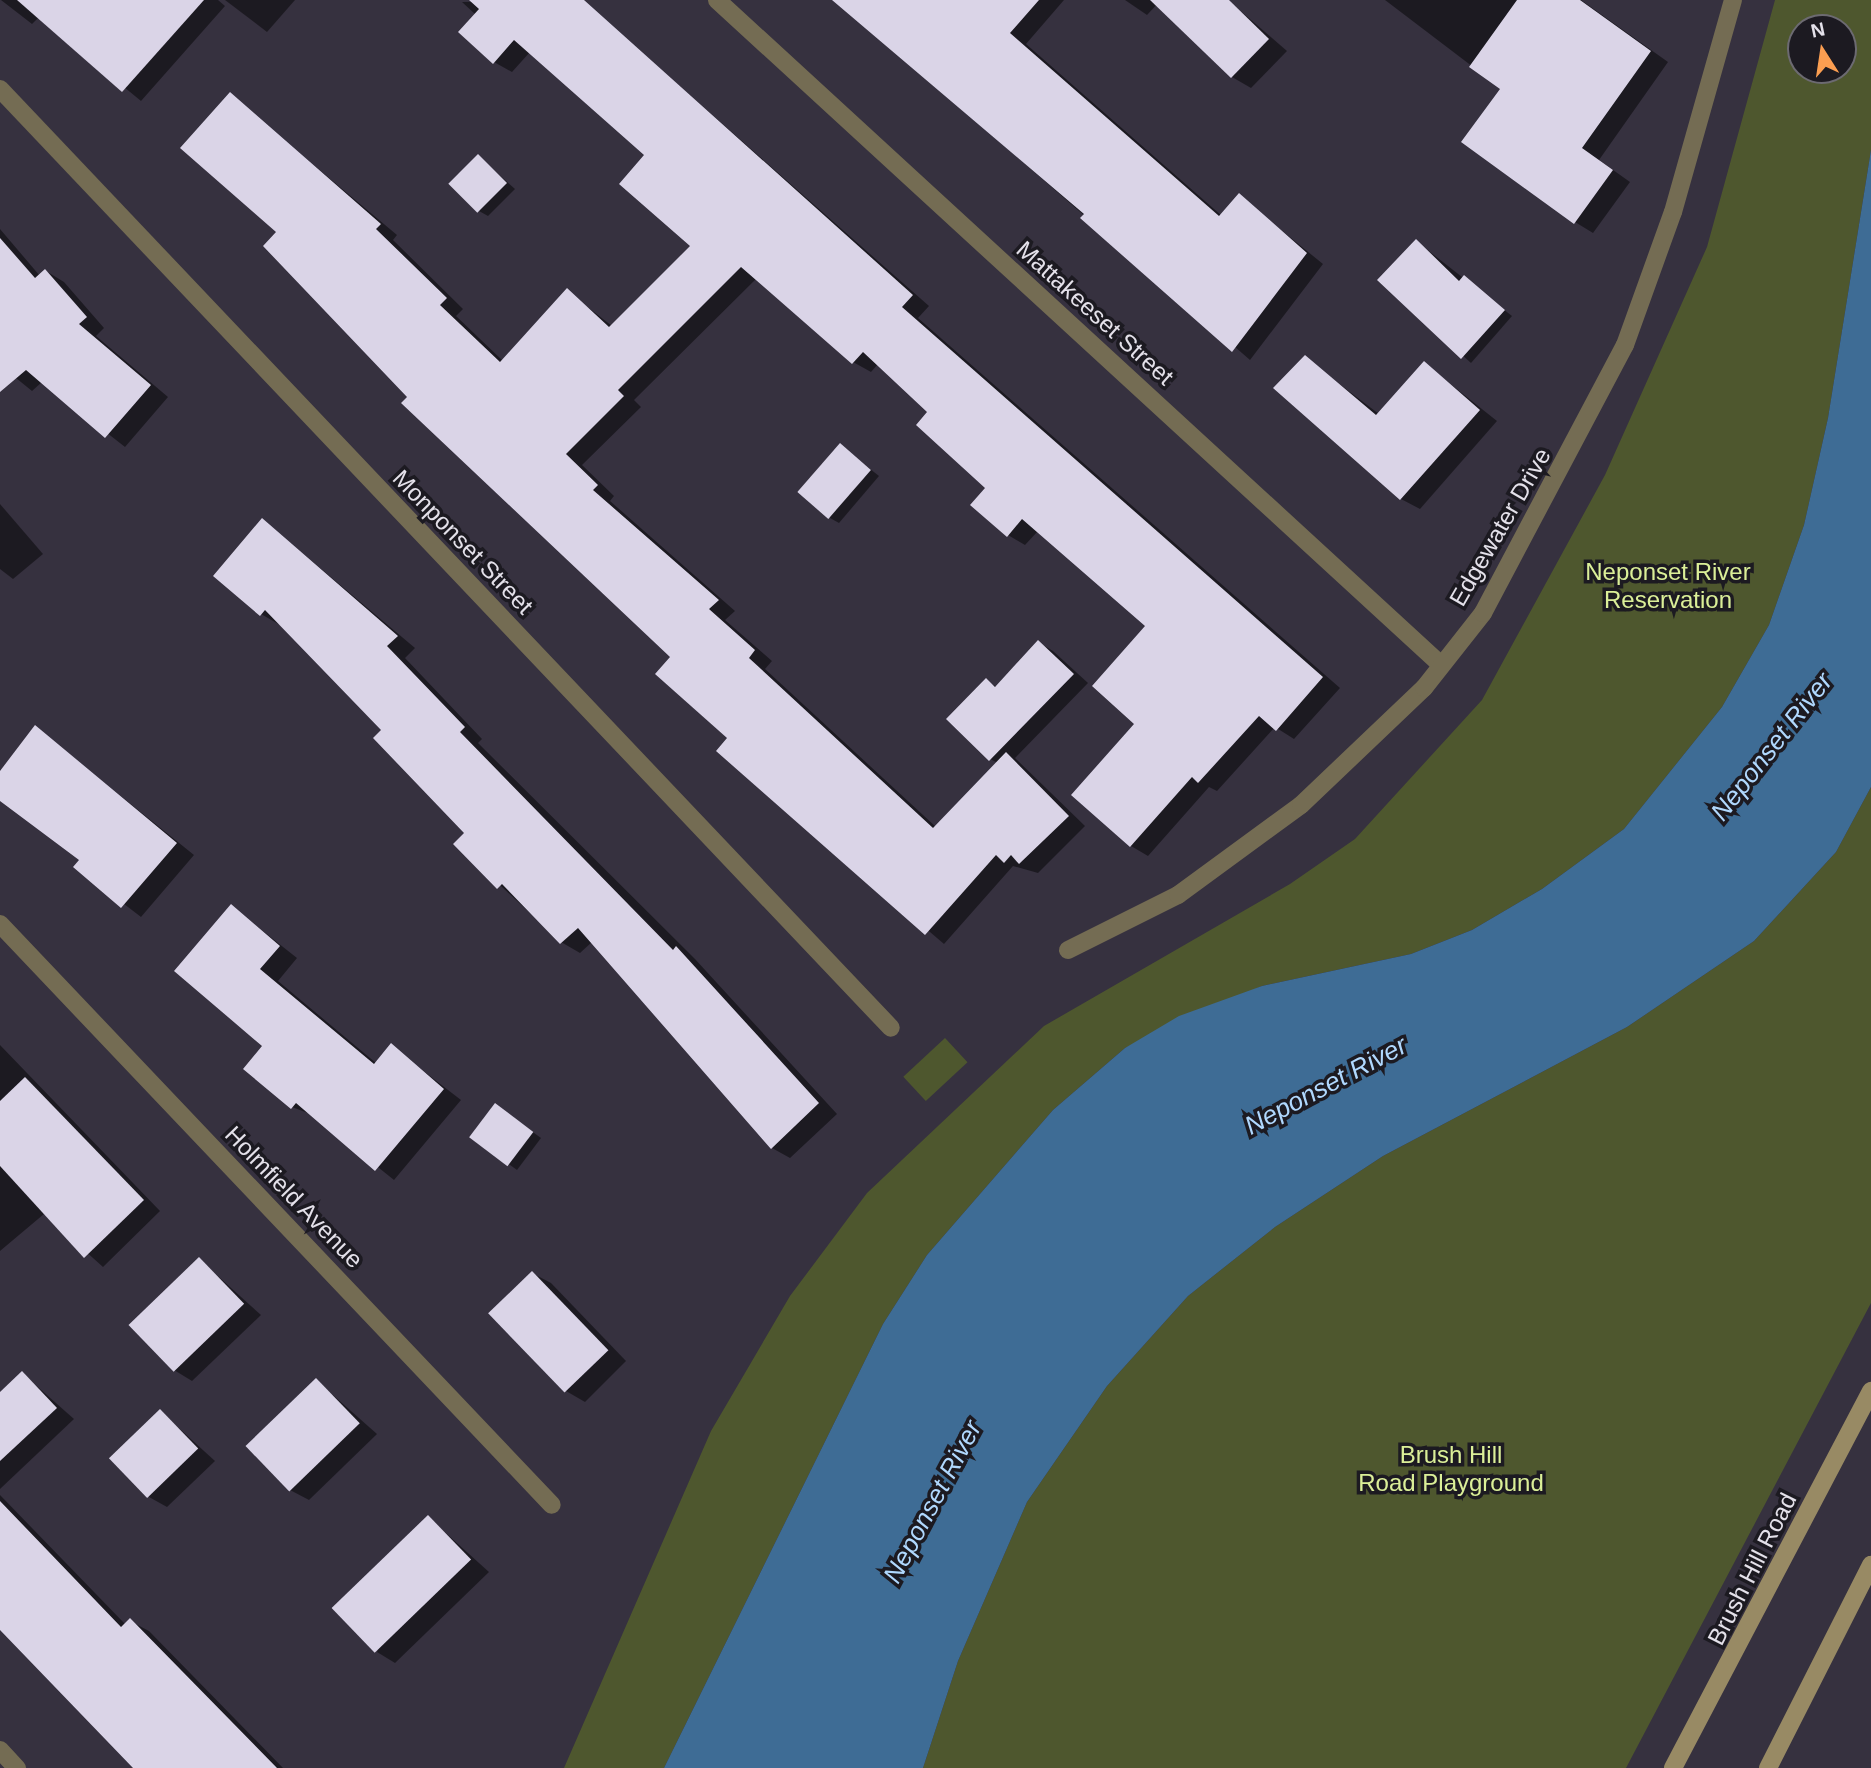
<!DOCTYPE html>
<style>
body{margin:0}
#map{position:relative;width:1871px;height:1768px;overflow:hidden;background:#36313f;font-family:Helvetica,sans-serif}
div>[style]{position:absolute}
.green>*{inset:0;background:#4e572e;transform-origin:0 0}
.water>*{inset:0;background:#3e6c95}
.shadow>*{inset:0;background:#0007}
.building>*{inset:0;background:#dad4e7;transform-origin:0 0}
.street>*{height:18px;margin:-9px;padding:0 9px;transform-origin:9px;border-radius:9px;background:#746c53}
.secondary>*{height:18px;margin:-9px;padding:0 9px;transform-origin:9px;border-radius:9px;background:#988a64}
span{translate:-50% -50%;white-space:nowrap;text-align:center;line-height:1.15;-webkit-text-stroke:7px #1c1a21;paint-order:stroke}
.street-label{font-size:24px;color:#e4e1ea}
.park-label{font-size:24px;color:#dbef98}
.water-label{font-size:26px;color:#b0d8fe;font-style:italic}
.north{position:absolute;left:1787px;top:14px;width:70px;height:70px;box-sizing:border-box;background:#1c1a21;border:2px solid #6c6a71;border-radius:50%;rotate:348deg;font-size:19px;font-weight:700;line-height:28px;text-align:center;color:#e4e1ea}
.north::after{content:'';display:block;margin:auto;width:24px;height:32px;background:#fb9e51;clip-path:polygon(50% 0,100% 100%,50% 72%,0 100%)}
</style>
<div id="map">
<div class="green">
<div style="clip-path:polygon(evenodd,1775px 0,1871px 0,1871px 150px,1828px 418px,1804px 525px,1769px 625px,1722px 707px,1624px 829px,1542px 889px,1472px 930px,1411px 954px,1262px 986px,1125px 1048px,1053px 1110px,927px 1255px,883px 1324px,664px 1768px,564px 1768px,711px 1431px,790px 1296px,867px 1193px,1044px 1026px,1290px 884px,1355px 839px,1482px 700px,1605px 475px,1707px 247px,1775px 0,1801px 28px,1843px 28px,1843px 70px,1801px 70px,1801px 28px)"></div>
<div style="clip-path:polygon(1871px 787px,1871px 1303px,1626px 1768px,923px 1768px,958px 1661px,1027px 1502px,1107px 1386px,1188px 1296px,1275px 1227px,1383px 1156px,1627px 1027px,1754px 941px,1836px 852px)"></div>
<div style="left:945px;top:1038px;width:33px;height:57px;rotate:47deg"></div>
</div>
<div class="water">
<div style="clip-path:polygon(1871px 150px,1871px 787px,1836px 852px,1754px 941px,1627px 1027px,1383px 1156px,1275px 1227px,1188px 1296px,1107px 1386px,1027px 1502px,958px 1661px,923px 1768px,664px 1768px,883px 1324px,927px 1255px,1053px 1110px,1125px 1048px,1179px 1016px,1262px 986px,1411px 954px,1472px 930px,1542px 889px,1624px 829px,1722px 707px,1769px 625px,1804px 525px,1828px 418px)"></div>
</div>
<div class="shadow">
<div style="clip-path:polygon(1px 0,218px 0,225px 6px,141px 101px,39px 17px,32px 24px)"></div>
<div style="clip-path:polygon(225px 0,295px 0,267px 32px)"></div>
<div style="clip-path:polygon(582px 0,929px 306px,918px 318px,1340px 688px,1294px 739px,1275px 727px,1217px 791px,1209px 787px,1148px 856px,1131px 846px,1073px 795px,1136px 724px,1147px 626px,1038px 531px,1025px 545px,1008px 535px,988px 488px,930px 412px,878px 364px,871px 372px,853px 362px,757px 278px,634px 400px,641px 407px,582px 465px,614px 496px,610px 501px,735px 611px,725px 620px,772px 661px,765px 669px,936px 827px,998px 763px,990px 759px,986px 681px,997px 687px,1038px 642px,1053px 651px,1088px 683px,1015px 758px,1085px 826px,1038px 873px,1013px 866px,944px 944px,719px 751px,729px 738px,673px 657px,410px 397px,279px 232px,230px 95px,397px 235px,393px 240px,463px 309px,456px 316px,503px 361px,567px 291px,612px 326px,692px 246px,647px 155px,530px 52px,512px 72px,494px 62px,476px 15px,462px 2px)"></div>
<div style="clip-path:polygon(837px 0,1064px 0,1026px 44px,1222px 216px,1239px 196px,1323px 264px,1250px 360px)"></div>
<div style="clip-path:polygon(1125px 0,1161px 0,1147px 15px)"></div>
<div style="clip-path:polygon(1385px 0,1581px 0,1668px 62px,1599px 160px,1630px 182px,1593px 233px,1575px 222px,1502px 89px)"></div>
<div style="clip-path:polygon(1229px 1px,1287px 51px,1251px 88px,1232px 77px)"></div>
<div style="clip-path:polygon(478px 156px,515px 189px,488px 216px,479px 211px)"></div>
<div style="clip-path:polygon(0 229px,40px 276px,46px 271px,64px 282px,104px 328px,96px 336px,168px 397px,125px 447px,42px 382px,32px 391px,0 365px)"></div>
<div style="clip-path:polygon(1416px 241px,1512px 316px,1471px 363px,1379px 280px)"></div>
<div style="clip-path:polygon(1305px 358px,1379px 414px,1424px 363px,1497px 421px,1420px 509px,1401px 499px)"></div>
<div style="clip-path:polygon(840px 445px,879px 476px,839px 523px,830px 518px)"></div>
<div style="clip-path:polygon(0 504px,43px 554px,13px 579px,0 569px)"></div>
<div style="clip-path:polygon(263px 520px,415px 648px,405px 658px,482px 739px,478px 743px,695px 959px,837px 1114px,790px 1158px,772px 1148px,592px 942px,580px 953px,561px 942px,456px 844px,466px 833px,384px 730px,280px 625px,261px 614px)"></div>
<div style="clip-path:polygon(35px 727px,194px 855px,141px 917px,76px 867px,81px 860px,0 799px,0 774px)"></div>
<div style="clip-path:polygon(231px 906px,297px 958px,278px 981px,376px 1063px,391px 1046px,461px 1100px,394px 1180px,313px 1115px,292px 1107px,264px 1046px)"></div>
<div style="clip-path:polygon(0 1045px,160px 1211px,103px 1267px,44px 1214px,0 1251px)"></div>
<div style="clip-path:polygon(504px 1111px,541px 1138px,517px 1170px,472px 1138px)"></div>
<div style="clip-path:polygon(199px 1259px,261px 1315px,192px 1381px,174px 1370px)"></div>
<div style="clip-path:polygon(532px 1273px,551px 1283px,626px 1361px,585px 1402px,566px 1391px)"></div>
<div style="clip-path:polygon(22px 1373px,74px 1419px,0 1489px,0 1395px)"></div>
<div style="clip-path:polygon(316px 1380px,377px 1434px,309px 1500px,290px 1490px)"></div>
<div style="clip-path:polygon(160px 1411px,215px 1461px,167px 1507px,149px 1497px)"></div>
<div style="clip-path:polygon(0 1495px,126px 1625px,130px 1621px,149px 1631px,283px 1768px,135px 1768px,0 1628px)"></div>
<div style="clip-path:polygon(428px 1517px,489px 1572px,395px 1663px,377px 1652px)"></div>
</div>
<div class="building">
<div style="clip-path:polygon(17px 0,204px 0,122px 92px)"></div>
<div style="clip-path:polygon(469px 0,584px 0,913px 295px,902px 307px,1323px 677px,1276px 731px,1259px 716px,1198px 783px,1192px 777px,1130px 847px,1071px 795px,1134px 724px,1092px 686px,1145px 626px,1022px 519px,1007px 537px,970px 505px,985px 488px,916px 425px,927px 412px,863px 352px,852px 364px,741px 267px,618px 390px,624px 396px,566px 454px,598px 485px,593px 490px,719px 600px,709px 609px,755px 650px,749px 658px,933px 828px,1006px 752px,1069px 816px,1019px 864px,1011px 855px,1004px 863px,996px 855px,925px 935px,716px 751px,727px 738px,655px 674px,670px 657px,401px 403px,407px 397px,263px 246px,276px 232px,180px 148px,230px 92px,381px 224px,376px 229px,447px 298px,440px 305px,500px 362px,567px 288px,609px 327px,690px 246px,619px 184px,644px 155px,514px 40px,493px 64px,458px 32px,479px 9px)"></div>
<div style="clip-path:polygon(832px 0,1039px 0,1010px 33px,1219px 216px,1239px 193px,1307px 253px,1232px 352px,1080px 218px,1084px 214px)"></div>
<div style="clip-path:polygon(1150px 0,1229px 0,1269px 39px,1231px 78px)"></div>
<div style="clip-path:polygon(1517px 0,1580px 0,1651px 51px,1582px 148px,1613px 170px,1574px 224px,1461px 142px,1500px 89px,1469px 67px)"></div>
<div style="left:478px;top:154px;width:41px;height:42px;rotate:45deg"></div>
<div style="clip-path:polygon(0 238px,35px 278px,45px 269px,87px 317px,79px 324px,151px 385px,105px 438px,26px 370px,0 392px)"></div>
<div style="clip-path:polygon(1416px 239px,1459px 281px,1464px 275px,1505px 310px,1461px 359px,1377px 280px)"></div>
<div style="clip-path:polygon(1305px 355px,1376px 415px,1424px 361px,1480px 410px,1400px 500px,1273px 388px)"></div>
<div style="left:840px;top:443px;width:41px;height:65px;rotate:41deg"></div>
<div style="clip-path:polygon(262px 518px,398px 636px,387px 646px,465px 727px,460px 732px,673px 950px,676px 946px,819px 1103px,771px 1149px,578px 928px,560px 944px,502px 884px,497px 889px,453px 844px,464px 833px,373px 738px,381px 730px,265px 610px,260px 616px,213px 576px)"></div>
<div style="clip-path:polygon(1038px 640px,1074px 674px,989px 761px,946px 719px,986px 678px,995px 687px)"></div>
<div style="clip-path:polygon(35px 725px,177px 843px,121px 908px,73px 867px,79px 860px,0 801px,0 771px)"></div>
<div style="clip-path:polygon(231px 904px,280px 946px,260px 969px,374px 1064px,391px 1043px,444px 1089px,375px 1171px,296px 1103px,291px 1109px,243px 1069px,262px 1046px,174px 971px)"></div>
<div style="clip-path:polygon(25px 1077px,144px 1200px,84px 1258px,0 1166px,0 1101px)"></div>
<div style="left:495px;top:1103px;width:48px;height:43px;rotate:37deg"></div>
<div style="left:199px;top:1257px;width:65px;height:98px;rotate:46deg"></div>
<div style="left:532px;top:1271px;width:110px;height:61px;rotate:46deg"></div>
<div style="clip-path:polygon(22px 1371px,57px 1408px,0 1461px,0 1392px)"></div>
<div style="left:316px;top:1378px;width:63px;height:98px;rotate:46deg"></div>
<div style="left:160px;top:1409px;width:55px;height:71px;rotate:46deg"></div>
<div style="clip-path:polygon(0 1501px,121px 1627px,130px 1618px,277px 1768px,133px 1768px,0 1630px)"></div>
<div style="left:428px;top:1515px;width:62px;height:134px;rotate:46deg"></div>
</div>
<div class="street">
<div style="left:717px;top:0;width:980px;rotate:42.56deg"></div>
<div style="left:0;top:89px;width:1294px;rotate:46.5deg"></div>
<div style="left:0;top:924px;width:801px;rotate:46.47deg"></div>
<div style="left:1068px;top:950px;width:123px;rotate:-26.6deg"></div>
<div style="left:1178px;top:895px;width:152px;rotate:-36.2deg"></div>
<div style="left:1301px;top:805px;width:170px;rotate:-43.6deg"></div>
<div style="left:1424px;top:688px;width:95px;rotate:-51.8deg"></div>
<div style="left:1483px;top:613px;width:303px;rotate:-62.1deg"></div>
<div style="left:1625px;top:345px;width:141px;rotate:-70.2deg"></div>
<div style="left:1673px;top:212px;width:220px;rotate:-74.2deg"></div>
<div style="left:0;top:1750px;width:25px;rotate:47deg"></div>
</div>
<div class="secondary">
<div style="left:1673px;top:1768px;width:426px;rotate:-62.3deg"></div>
<div style="left:1768px;top:1768px;width:228px;rotate:-63.1deg"></div>
</div>
<div class="street-label">
<span style="left:1095px;top:313px;rotate:42deg">Mattakeeset Street</span>
<span style="left:1500px;top:527px;rotate:-60deg">Edgewater Drive</span>
<span style="left:463px;top:542px;rotate:46deg">Monponset Street</span>
<span style="left:294px;top:1197px;rotate:46deg">Holmfield Avenue</span>
<span style="left:1752px;top:1569px;rotate:-63deg">Brush Hill Road</span>
</div>
<div class="park-label">
<span style="left:1668px;top:586px">Neponset River<br>Reservation</span>
<span style="left:1451px;top:1469px">Brush Hill<br>Road Playground</span>
</div>
<div class="water-label">
<span style="left:1772px;top:747px;rotate:-52deg">Neponset River</span>
<span style="left:1326px;top:1086px;rotate:-28deg">Neponset River</span>
<span style="left:933px;top:1502px;rotate:-62deg">Neponset River</span>
</div>
<div class="north">N</div>
</div>
